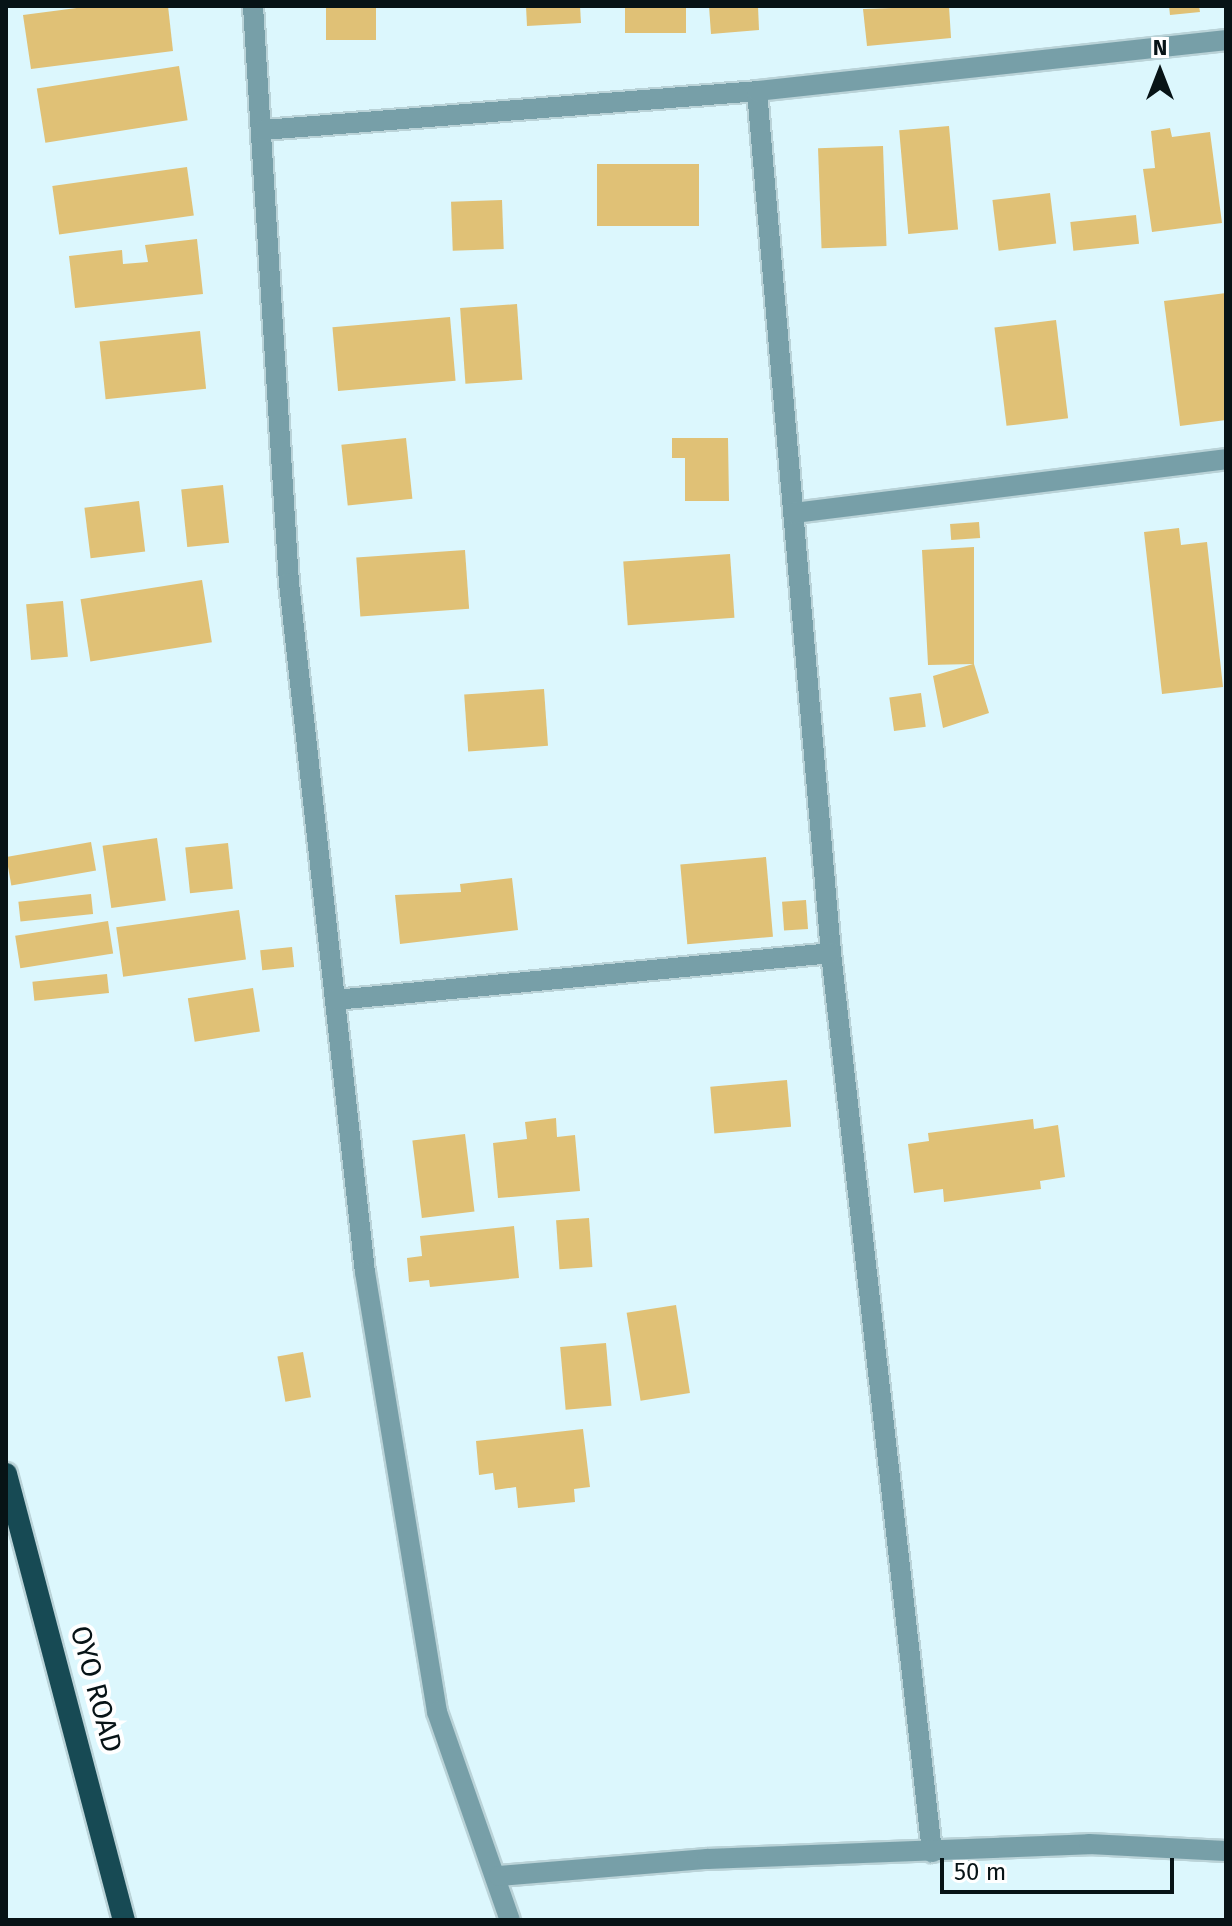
<!DOCTYPE html>
<style>
body{margin:0}
#map{position:relative;width:1232px;height:1926px;overflow:hidden;background:#dcf7fd;font-family:"Fira Sans",sans-serif}
div>[style]{position:absolute}
.building>*{inset:0;background:#e0c176;transform-origin:0 0}
.roads{filter:drop-shadow(2px 0 #bad3d8) drop-shadow(-2px 0 #bad3d8) drop-shadow(0 2px #bad3d8) drop-shadow(0 -2px #bad3d8)}
.minor>*{height:20px;margin:-10px;padding:0 10px;transform-origin:10px;border-radius:10px;background:#779fa8}
.trunk>*{height:22px;margin:-11px;padding:0 11px;transform-origin:11px;border-radius:11px;background:#174a54}
span{translate:-50% -50%;white-space:nowrap;text-align:center;line-height:1.15;-webkit-text-stroke:8px #fff;paint-order:stroke}
.street-label{font-size:28px;color:#071316}
.frame{position:absolute;inset:0;border:8px solid #071316;pointer-events:none}
.north{position:absolute;left:1120px;top:32px;width:80px;height:80px;-webkit-text-stroke:6px #fff;paint-order:stroke;rotate:0deg;font-size:22px;font-weight:700;line-height:32px;text-align:center;color:#071316}
.north::after{content:'';display:block;margin:auto;width:28px;height:36px;background:#071316;clip-path:polygon(50% 0,100% 100%,50% 72%,0 100%)}
.scale{position:absolute;left:940px;top:1858px;width:234px;height:36px;box-sizing:border-box;border:4px solid #071316;border-top:0;padding-left:10px;font-size:24px;line-height:28px;white-space:nowrap;color:#071316;-webkit-text-stroke:6px #fff;paint-order:stroke}
</style>
<div id="map">
<div class="building">
<div style="clip-path:polygon(92px 6px,168px 6px,173px 51px,31px 69px,23px 15px)"></div>
<div style="left:326px;top:6px;width:50px;height:34px"></div>
<div style="clip-path:polygon(526px 6px,580px 6px,581px 23px,527px 26px)"></div>
<div style="left:625px;top:6px;width:61px;height:27px"></div>
<div style="clip-path:polygon(709px 6px,758px 6px,759px 30px,711px 34px)"></div>
<div style="clip-path:polygon(949px 6px,951px 38px,867px 46px,863px 9px)"></div>
<div style="clip-path:polygon(1169px 6px,1199px 6px,1200px 12px,1170px 15px)"></div>
<div style="left:179px;top:66px;width:55px;height:144px;rotate:81deg"></div>
<div style="left:949px;top:126px;width:104px;height:50px;rotate:85deg"></div>
<div style="clip-path:polygon(1170px 128px,1172px 137px,1210px 132px,1222px 223px,1152px 232px,1143px 169px,1155px 168px,1151px 131px)"></div>
<div style="left:883px;top:146px;width:100px;height:65px;rotate:88deg"></div>
<div style="left:699px;top:164px;width:62px;height:102px;rotate:90deg"></div>
<div style="left:187px;top:167px;width:49px;height:136px;rotate:82deg"></div>
<div style="left:1050px;top:193px;width:51px;height:58px;rotate:83deg"></div>
<div style="left:502px;top:200px;width:49px;height:51px;rotate:88deg"></div>
<div style="left:1136px;top:215px;width:29px;height:66px;rotate:84deg"></div>
<div style="clip-path:polygon(197px 239px,203px 294px,75px 308px,69px 256px,122px 250px,123px 264px,148px 262px,145px 245px)"></div>
<div style="clip-path:polygon(1226px 293px,1226px 420px,1180px 426px,1164px 301px)"></div>
<div style="left:517px;top:304px;width:76px;height:57px;rotate:86deg"></div>
<div style="left:450px;top:317px;width:64px;height:118px;rotate:85deg"></div>
<div style="left:1056px;top:320px;width:99px;height:62px;rotate:83deg"></div>
<div style="left:200px;top:331px;width:58px;height:101px;rotate:84deg"></div>
<div style="left:406px;top:438px;width:61px;height:65px;rotate:84deg"></div>
<div style="clip-path:polygon(672px 438px,728px 438px,729px 501px,685px 501px,685px 458px,672px 458px)"></div>
<div style="left:223px;top:485px;width:58px;height:42px;rotate:84deg"></div>
<div style="left:139px;top:501px;width:51px;height:55px;rotate:83deg"></div>
<div style="left:979px;top:522px;width:16px;height:29px;rotate:86deg"></div>
<div style="clip-path:polygon(1179px 528px,1181px 545px,1207px 542px,1223px 687px,1162px 694px,1144px 532px)"></div>
<div style="clip-path:polygon(974px 547px,974px 664px,989px 713px,943px 728px,933px 676px,973px 664px,928px 665px,922px 550px)"></div>
<div style="left:465px;top:550px;width:59px;height:109px;rotate:86deg"></div>
<div style="left:730px;top:554px;width:64px;height:107px;rotate:86deg"></div>
<div style="left:202px;top:580px;width:63px;height:123px;rotate:81deg"></div>
<div style="left:63px;top:601px;width:56px;height:37px;rotate:85deg"></div>
<div style="left:544px;top:689px;width:57px;height:80px;rotate:86deg"></div>
<div style="left:921px;top:693px;width:34px;height:32px;rotate:82deg"></div>
<div style="left:157px;top:838px;width:63px;height:55px;rotate:82deg"></div>
<div style="left:91px;top:842px;width:29px;height:86px;rotate:80deg"></div>
<div style="left:228px;top:843px;width:46px;height:43px;rotate:84deg"></div>
<div style="left:766px;top:857px;width:80px;height:86px;rotate:85deg"></div>
<div style="clip-path:polygon(512px 878px,518px 930px,400px 944px,395px 895px,461px 892px,460px 884px)"></div>
<div style="left:91px;top:894px;width:20px;height:73px;rotate:84deg"></div>
<div style="left:806px;top:900px;width:29px;height:24px;rotate:86deg"></div>
<div style="left:239px;top:910px;width:50px;height:124px;rotate:82deg"></div>
<div style="left:108px;top:921px;width:33px;height:94px;rotate:81deg"></div>
<div style="left:292px;top:947px;width:20px;height:32px;rotate:84deg"></div>
<div style="left:107px;top:974px;width:19px;height:75px;rotate:84deg"></div>
<div style="left:253px;top:988px;width:44px;height:66px;rotate:81deg"></div>
<div style="left:787px;top:1080px;width:47px;height:77px;rotate:85deg"></div>
<div style="clip-path:polygon(556px 1118px,557px 1137px,575px 1135px,580px 1191px,498px 1198px,493px 1143px,527px 1139px,525px 1122px)"></div>
<div style="clip-path:polygon(1033px 1119px,1034px 1129px,1058px 1125px,1065px 1177px,1040px 1181px,1041px 1189px,944px 1202px,943px 1189px,914px 1193px,908px 1144px,929px 1141px,928px 1133px)"></div>
<div style="left:465px;top:1134px;width:78px;height:53px;rotate:83deg"></div>
<div style="left:589px;top:1218px;width:49px;height:33px;rotate:86deg"></div>
<div style="clip-path:polygon(514px 1226px,519px 1278px,430px 1287px,429px 1280px,409px 1282px,407px 1258px,422px 1256px,420px 1236px)"></div>
<div style="left:676px;top:1305px;width:89px;height:50px;rotate:81deg"></div>
<div style="left:606px;top:1343px;width:63px;height:46px;rotate:85deg"></div>
<div style="left:303px;top:1352px;width:46px;height:26px;rotate:80deg"></div>
<div style="clip-path:polygon(583px 1429px,590px 1487px,574px 1489px,575px 1502px,518px 1508px,516px 1487px,495px 1490px,493px 1473px,479px 1475px,476px 1441px)"></div>
</div>
<div class="roads">
<div class="minor">
<div style="left:253px;top:6px;width:578px;rotate:86.43deg"></div>
<div style="left:289px;top:583px;width:693px;rotate:83.71deg"></div>
<div style="left:365px;top:1272px;width:446px;rotate:80.7deg"></div>
<div style="left:437px;top:1712px;width:220px;rotate:70.7deg"></div>
<div style="left:757px;top:91px;width:865px;rotate:85.09deg"></div>
<div style="left:831px;top:953px;width:905px;rotate:83.59deg"></div>
<div style="left:263px;top:130px;width:496px;rotate:-4.5deg"></div>
<div style="left:757px;top:91px;width:472px;rotate:-6.2deg"></div>
<div style="left:794px;top:513px;width:435px;rotate:-7.1deg"></div>
<div style="left:335px;top:1000px;width:498px;rotate:-5.4deg"></div>
<div style="left:499px;top:1876px;width:209px;rotate:-4.7deg"></div>
<div style="left:707px;top:1859px;width:382px;rotate:-2.2deg"></div>
<div style="left:1089px;top:1844px;width:137px;rotate:2.9deg"></div>
</div>
<div class="trunk">
<div style="left:6px;top:1474px;width:461px;rotate:75.2deg"></div>
</div>
</div>
<div class="street-label">
<span style="left:96px;top:1689px;rotate:75deg">OYO ROAD</span>
</div>
<div class="frame"></div>
<div class="north">N</div>
<div class="scale">50 m</div>
</div>
